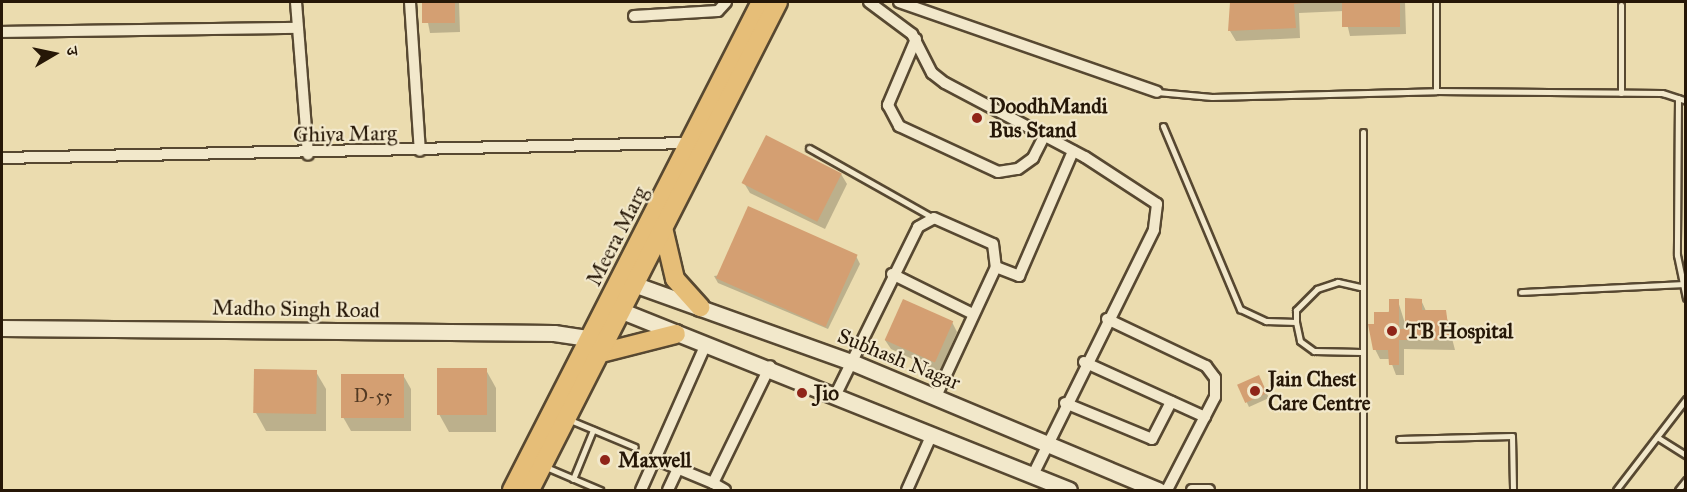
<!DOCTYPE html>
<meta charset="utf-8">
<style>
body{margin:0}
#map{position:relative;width:1687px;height:492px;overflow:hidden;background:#ebdcaf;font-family:"IM FELL Great Primer","Noto Serif Devanagari",serif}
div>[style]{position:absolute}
.shadow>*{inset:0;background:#0003}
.building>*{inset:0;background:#d49f72;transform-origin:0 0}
.roads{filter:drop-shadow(2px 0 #574831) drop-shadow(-2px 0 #574831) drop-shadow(0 2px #574831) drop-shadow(0 -2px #574831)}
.lane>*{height:5px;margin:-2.5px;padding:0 2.5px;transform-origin:2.5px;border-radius:2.5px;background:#f2e8cb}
.street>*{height:10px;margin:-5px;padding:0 5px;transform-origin:5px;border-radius:5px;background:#f2e8cb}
.secondary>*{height:15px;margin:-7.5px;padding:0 7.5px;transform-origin:7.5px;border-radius:7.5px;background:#f2e8cb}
.primary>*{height:18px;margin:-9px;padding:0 9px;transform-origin:9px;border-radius:9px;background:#e6be78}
.dots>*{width:16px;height:16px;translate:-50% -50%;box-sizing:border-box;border:3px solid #f2e8cb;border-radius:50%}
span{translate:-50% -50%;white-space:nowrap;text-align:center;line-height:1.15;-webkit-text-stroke:4.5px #f2e8cb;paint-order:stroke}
.number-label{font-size:18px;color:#523922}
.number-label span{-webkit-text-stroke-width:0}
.poi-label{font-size:21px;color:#261707;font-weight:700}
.left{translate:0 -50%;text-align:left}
.street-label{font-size:21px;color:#261707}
.frame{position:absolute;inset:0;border:3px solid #261707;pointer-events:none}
.north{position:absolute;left:24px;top:24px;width:60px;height:60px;-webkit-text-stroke:4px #f2e8cb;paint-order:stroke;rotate:81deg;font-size:16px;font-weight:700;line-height:24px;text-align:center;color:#261707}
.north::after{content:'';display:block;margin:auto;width:21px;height:27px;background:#261707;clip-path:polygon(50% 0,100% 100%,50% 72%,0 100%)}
</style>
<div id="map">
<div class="shadow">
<div style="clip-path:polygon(424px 2px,459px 2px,460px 32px,430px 33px)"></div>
<div style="clip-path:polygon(1232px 2px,1405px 2px,1406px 34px,1350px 36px,1344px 11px,1299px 13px,1300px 38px,1236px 41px,1230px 31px)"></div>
<div style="clip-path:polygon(841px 174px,847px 184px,825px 229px,750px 193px,744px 183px)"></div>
<div style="clip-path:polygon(856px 256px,860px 264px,828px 329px,718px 283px,714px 276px)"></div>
<div style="clip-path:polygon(1421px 300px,1426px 311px,1445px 311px,1455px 350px,1404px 349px,1404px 375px,1396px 375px,1390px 359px,1380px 359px,1375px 349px,1376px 326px,1398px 301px,1407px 330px)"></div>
<div style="clip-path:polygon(952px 322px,957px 332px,940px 372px,891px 349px,885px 340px)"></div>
<div style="clip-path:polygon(486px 370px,496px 388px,496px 432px,449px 432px,439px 414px)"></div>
<div style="clip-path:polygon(316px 372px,326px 389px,326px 431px,266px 431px,256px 413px)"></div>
<div style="clip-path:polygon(403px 375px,411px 389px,411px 431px,351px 431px,343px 417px)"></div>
<div style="clip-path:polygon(1261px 381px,1269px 398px,1249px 407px,1239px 386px)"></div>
</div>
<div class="building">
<div style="left:422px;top:2px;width:33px;height:21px"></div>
<div style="clip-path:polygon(1230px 2px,1302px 2px,1302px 3px,1294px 4px,1296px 28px,1228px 31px)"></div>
<div style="left:1342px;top:2px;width:58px;height:25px"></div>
<div style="left:766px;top:135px;width:85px;height:54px;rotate:27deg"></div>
<div style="left:748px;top:206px;width:120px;height:79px;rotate:24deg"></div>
<div style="clip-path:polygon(1405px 298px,1422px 299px,1422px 310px,1446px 310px,1450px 340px,1399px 340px,1399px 365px,1389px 365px,1388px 350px,1373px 350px,1368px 324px,1374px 324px,1374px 312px,1389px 312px,1389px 299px,1399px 299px,1399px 329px,1405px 329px)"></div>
<div style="left:903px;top:299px;width:55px;height:45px;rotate:24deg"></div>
<div style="left:487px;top:368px;width:47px;height:50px;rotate:90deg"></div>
<div style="left:317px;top:370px;width:44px;height:63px;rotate:91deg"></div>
<div style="left:404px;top:374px;width:44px;height:63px;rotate:90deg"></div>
<div style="left:1259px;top:375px;width:20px;height:24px;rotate:66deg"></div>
</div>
<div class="roads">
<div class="lane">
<div style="left:1621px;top:5px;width:88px;rotate:90deg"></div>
<div style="left:1436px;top:91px;width:89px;rotate:-90deg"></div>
<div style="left:1157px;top:92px;width:55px;rotate:5.2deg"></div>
<div style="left:1212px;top:97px;width:224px;rotate:-1.5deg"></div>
<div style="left:1436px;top:91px;width:226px;rotate:0.5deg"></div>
<div style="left:1662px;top:93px;width:25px;rotate:18deg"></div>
<div style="left:1678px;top:98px;width:157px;rotate:90.4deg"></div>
<div style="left:1677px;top:255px;width:44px;rotate:78.2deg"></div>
<div style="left:1163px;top:126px;width:199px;rotate:67.2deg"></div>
<div style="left:1240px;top:309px;width:29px;rotate:25deg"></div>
<div style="left:1266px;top:321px;width:30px;rotate:2deg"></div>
<div style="left:809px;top:148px;width:142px;rotate:29.4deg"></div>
<div style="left:1360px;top:287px;width:23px;rotate:-167deg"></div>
<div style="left:1338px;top:282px;width:22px;rotate:162deg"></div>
<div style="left:1317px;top:289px;width:30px;rotate:135deg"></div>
<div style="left:1296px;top:310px;width:12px;rotate:90deg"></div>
<div style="left:1296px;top:322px;width:19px;rotate:78deg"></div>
<div style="left:1300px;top:341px;width:17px;rotate:36deg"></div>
<div style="left:1314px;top:351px;width:47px;rotate:1.2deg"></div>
<div style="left:1521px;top:292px;width:161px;rotate:-2.8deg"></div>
<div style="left:570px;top:420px;width:70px;rotate:22.6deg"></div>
<div style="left:1657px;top:437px;width:34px;rotate:32deg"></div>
<div style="left:1399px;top:439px;width:113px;rotate:-1.5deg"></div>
<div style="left:1512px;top:436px;width:54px;rotate:88.9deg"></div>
<div style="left:546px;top:467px;width:59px;rotate:23.1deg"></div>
<div style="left:573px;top:479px;width:53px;rotate:-67.8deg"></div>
<div style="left:1363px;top:490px;width:358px;rotate:-90deg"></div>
<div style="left:1616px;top:490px;width:115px;rotate:-52.4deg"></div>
<div style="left:1678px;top:490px;width:13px;rotate:-51deg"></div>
</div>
<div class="street">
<div style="left:296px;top:2px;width:153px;rotate:85.5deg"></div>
<div style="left:410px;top:2px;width:149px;rotate:86.2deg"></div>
<div style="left:869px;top:2px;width:54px;rotate:36.7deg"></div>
<div style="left:912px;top:34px;width:44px;rotate:62.9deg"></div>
<div style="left:932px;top:73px;width:16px;rotate:38deg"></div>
<div style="left:945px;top:83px;width:158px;rotate:27.9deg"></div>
<div style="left:1085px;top:157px;width:86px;rotate:33.1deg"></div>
<div style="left:1157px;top:204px;width:26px;rotate:97deg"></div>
<div style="left:1154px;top:230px;width:273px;rotate:116.3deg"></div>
<div style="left:899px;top:2px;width:273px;rotate:19.2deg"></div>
<div style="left:634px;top:16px;width:84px;rotate:-3.4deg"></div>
<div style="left:718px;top:11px;width:12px;rotate:-48deg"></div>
<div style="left:2px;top:32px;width:295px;rotate:-0.8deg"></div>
<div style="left:916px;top:39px;width:72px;rotate:113deg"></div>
<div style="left:888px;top:105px;width:24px;rotate:62deg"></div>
<div style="left:899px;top:126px;width:109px;rotate:24.9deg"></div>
<div style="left:998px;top:172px;width:20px;rotate:-9deg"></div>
<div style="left:1018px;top:169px;width:19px;rotate:-36deg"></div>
<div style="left:1033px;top:158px;width:25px;rotate:-63deg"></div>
<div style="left:2px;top:158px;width:687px;rotate:-1.25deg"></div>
<div style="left:996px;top:267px;width:25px;rotate:21deg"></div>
<div style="left:1019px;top:276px;width:136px;rotate:-66.6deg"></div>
<div style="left:892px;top:274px;width:90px;rotate:26.3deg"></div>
<div style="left:1107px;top:319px;width:110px;rotate:25.4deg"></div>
<div style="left:1206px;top:366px;width:15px;rotate:53deg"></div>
<div style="left:1215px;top:378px;width:19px;rotate:90deg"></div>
<div style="left:1215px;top:397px;width:105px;rotate:117.3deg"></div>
<div style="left:706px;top:344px;width:126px;rotate:113.9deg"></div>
<div style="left:655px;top:459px;width:63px;rotate:22.5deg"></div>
<div style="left:1084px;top:362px;width:133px;rotate:24.4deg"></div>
<div style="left:836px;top:394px;width:186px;rotate:-63.8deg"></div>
<div style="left:918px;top:227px;width:18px;rotate:-29deg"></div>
<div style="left:934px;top:218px;width:64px;rotate:23.8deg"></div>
<div style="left:993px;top:244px;width:23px;rotate:83deg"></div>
<div style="left:996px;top:267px;width:142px;rotate:114.9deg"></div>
<div style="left:1065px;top:403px;width:94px;rotate:22.5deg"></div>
<div style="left:1152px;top:439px;width:42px;rotate:-62.8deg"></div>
<div style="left:641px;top:490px;width:34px;rotate:-66deg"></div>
<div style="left:668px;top:490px;width:23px;rotate:-65deg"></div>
<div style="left:725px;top:490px;width:14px;rotate:-150deg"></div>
<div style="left:713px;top:483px;width:130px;rotate:-64deg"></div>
<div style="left:907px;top:490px;width:61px;rotate:-65.9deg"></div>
<div style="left:1192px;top:490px;width:17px"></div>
</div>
<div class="secondary">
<div style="left:625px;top:281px;width:238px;rotate:19.7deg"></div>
<div style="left:849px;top:361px;width:335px;rotate:22.7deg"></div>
<div style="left:612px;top:307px;width:492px;rotate:21.8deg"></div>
<div style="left:2px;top:328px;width:552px;rotate:0.52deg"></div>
<div style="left:554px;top:333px;width:48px;rotate:8.5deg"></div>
</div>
<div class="primary">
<div style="left:664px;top:232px;width:48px;rotate:76.8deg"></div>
<div style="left:675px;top:279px;width:38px;rotate:48deg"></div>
<div style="left:605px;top:352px;width:73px;rotate:-14.2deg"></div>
<div style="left:512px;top:490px;width:548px;rotate:-62.97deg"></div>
<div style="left:530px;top:490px;width:547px;rotate:-63.06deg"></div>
</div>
</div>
<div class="dots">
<div style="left:977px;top:118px;background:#8f2418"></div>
<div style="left:1392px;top:331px;background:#8f2418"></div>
<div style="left:1255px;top:391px;background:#8f2418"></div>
<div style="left:802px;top:393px;background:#8f2418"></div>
<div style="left:605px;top:460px;background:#8f2418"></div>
</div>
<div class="number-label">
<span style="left:373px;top:396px">D-55</span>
</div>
<div class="poi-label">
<span class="left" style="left:989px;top:118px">DoodhMandi<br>Bus Stand</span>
<span class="left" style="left:1406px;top:331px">TB Hospital</span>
<span class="left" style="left:1268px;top:391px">Jain Chest<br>Care Centre</span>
<span class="left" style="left:814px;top:393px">Jio</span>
<span class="left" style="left:618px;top:460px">Maxwell</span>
</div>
<div class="street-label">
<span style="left:345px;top:134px;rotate:-1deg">Ghiya Marg</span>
<span style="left:617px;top:236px;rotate:-63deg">Meera Marg</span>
<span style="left:296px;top:309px;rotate:1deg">Madho Singh Road</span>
<span style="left:899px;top:359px;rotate:22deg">Subhash Nagar</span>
</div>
<div class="frame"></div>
<div class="north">उ</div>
</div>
